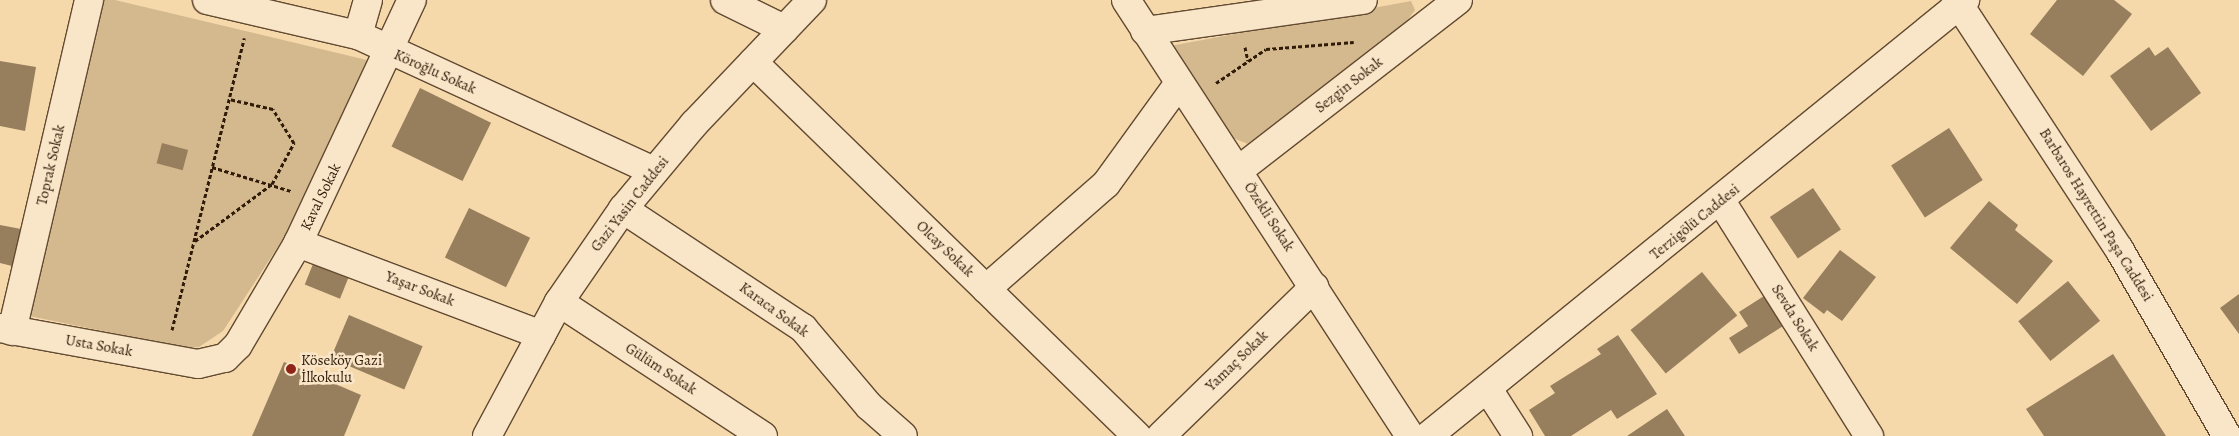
<!DOCTYPE html>
<meta charset="utf-8">
<style>
body{margin:0}
#map{position:relative;width:2239px;height:436px;overflow:hidden;background:#f6d9ab;font-family:Alegreya,serif}
div>[style]{position:absolute}
.green>*{inset:0;background:#d4b98f}
.building>*{inset:0;background:#977e5d;transform-origin:0 0}
.path>*{height:3px;margin-top:-1.5px;transform-origin:0;background:repeating-linear-gradient(90deg,#301b08 0 4px,transparent 0 6.5px)}
.roads{filter:drop-shadow(1px 0 #624a31) drop-shadow(-1px 0 #624a31) drop-shadow(0 1px #624a31) drop-shadow(0 -1px #624a31)}
.minor>*{height:28px;margin:-14px;padding:0 14px;transform-origin:14px;border-radius:14px;background:#f9e6c8}
.dots>*{width:14px;height:14px;translate:-50% -50%;box-sizing:border-box;border:2px solid #f9e6c8;border-radius:50%}
span{translate:-50% -50%;white-space:nowrap;text-align:center;line-height:1.15;-webkit-text-stroke:5px #f9e6c8;paint-order:stroke}
.street-label{font-size:15px;color:#301b08}
.poi-label{font-size:15px;color:#301b08}
.left{translate:0 -50%;text-align:left}
</style>
<div id="map">
<div class="green">
<div style="clip-path:polygon(100px 0,115px 0,371px 61px,283px 239px,223px 331px,199px 347px,186px 348px,29px 316px)"></div>
<div style="clip-path:polygon(1411px 1px,1415px 10px,1407px 21px,1248px 144px,1233px 138px,1170px 46px)"></div>
</div>
<div class="building">
<div style="clip-path:polygon(2057px 0,2114px 0,2132px 14px,2083px 76px,2030px 34px)"></div>
<div style="clip-path:polygon(2149px 47px,2155px 56px,2168px 47px,2201px 93px,2151px 131px,2110px 76px)"></div>
<div style="clip-path:polygon(0 61px,36px 67px,25px 131px,0 126px)"></div>
<div style="left:420px;top:88px;width:79px;height:65px;rotate:26deg"></div>
<div style="left:1949px;top:128px;width:62px;height:69px;rotate:57deg"></div>
<div style="left:162px;top:143px;width:27px;height:21px;rotate:15deg"></div>
<div style="left:1813px;top:188px;width:50px;height:52px;rotate:56deg"></div>
<div style="clip-path:polygon(1989px 201px,2018px 225px,2015px 230px,2053px 261px,2017px 304px,1950px 248px)"></div>
<div style="left:469px;top:208px;width:68px;height:55px;rotate:26deg"></div>
<div style="clip-path:polygon(0 225px,21px 229px,12px 266px,0 263px)"></div>
<div style="clip-path:polygon(1840px 250px,1876px 277px,1842px 321px,1827px 310px,1824px 314px,1803px 298px)"></div>
<div style="left:313px;top:264px;width:38px;height:22px;rotate:22deg"></div>
<div style="left:1702px;top:272px;width:56px;height:92px;rotate:51deg"></div>
<div style="left:2068px;top:281px;width:51px;height:64px;rotate:51deg"></div>
<div style="clip-path:polygon(2239px 294px,2239px 334px,2220px 308px)"></div>
<div style="clip-path:polygon(1764px 296px,1783px 326px,1739px 354px,1729px 338px,1748px 326px,1739px 312px)"></div>
<div style="left:349px;top:315px;width:80px;height:47px;rotate:23deg"></div>
<div style="clip-path:polygon(1618px 335px,1657px 394px,1617px 419px,1611px 410px,1571px 436px,1545px 436px,1529px 410px,1555px 393px,1550px 386px,1601px 354px,1597px 349px)"></div>
<div style="clip-path:polygon(2113px 354px,2166px 436px,2044px 436px,2026px 409px)"></div>
<div style="clip-path:polygon(284px 362px,361px 395px,344px 436px,252px 436px)"></div>
<div style="clip-path:polygon(1667px 409px,1685px 436px,1627px 436px)"></div>
</div>
<div class="path">
<div style="left:1245px;top:47px;width:14px;rotate:78deg"></div>
<div style="left:1216px;top:83px;width:60px;rotate:-34.2deg"></div>
<div style="left:1266px;top:49px;width:88px;rotate:-4.5deg"></div>
<div style="left:212px;top:167px;width:83px;rotate:16.9deg"></div>
<div style="left:195px;top:241px;width:96px;rotate:-36.5deg"></div>
<div style="left:272px;top:184px;width:47px;rotate:-61.8deg"></div>
<div style="left:294px;top:143px;width:40px;rotate:-122deg"></div>
<div style="left:273px;top:109px;width:45px;rotate:-167.2deg"></div>
<div style="left:172px;top:330px;width:301px;rotate:-76.1deg"></div>
</div>
<div class="roads">
<div class="minor">
<div style="left:207px;top:0;width:155px;rotate:13.1deg"></div>
<div style="left:358px;top:35px;width:326px;rotate:24.7deg"></div>
<div style="left:725px;top:0;width:66px;rotate:26.2deg"></div>
<div style="left:1126px;top:0;width:520px;rotate:56.92deg"></div>
<div style="left:1956px;top:0;width:298px;rotate:56.8deg"></div>
<div style="left:2119px;top:249px;width:216px;rotate:60deg"></div>
<div style="left:1145px;top:31px;width:220px;rotate:-8.1deg"></div>
<div style="left:358px;top:35px;width:36px;rotate:-74deg"></div>
<div style="left:753px;top:62px;width:536px;rotate:44.24deg"></div>
<div style="left:1239px;top:170px;width:277px;rotate:-37.8deg"></div>
<div style="left:1721px;top:201px;width:278px;rotate:57.8deg"></div>
<div style="left:623px;top:209px;width:216px;rotate:33.5deg"></div>
<div style="left:803px;top:328px;width:102px;rotate:49.8deg"></div>
<div style="left:869px;top:406px;width:45px;rotate:41.4deg"></div>
<div style="left:298px;top:243px;width:260px;rotate:20.7deg"></div>
<div style="left:986px;top:289px;width:159px;rotate:-41.2deg"></div>
<div style="left:1106px;top:184px;width:125px;rotate:-54.1deg"></div>
<div style="left:559px;top:302px;width:244px;rotate:33.3deg"></div>
<div style="left:0;top:328px;width:201px;rotate:10.3deg"></div>
<div style="left:198px;top:364px;width:28px;rotate:-13deg"></div>
<div style="left:225px;top:358px;width:18px;rotate:-45deg"></div>
<div style="left:238px;top:345px;width:118px;rotate:-59.5deg"></div>
<div style="left:298px;top:243px;width:268px;rotate:-64.9deg"></div>
<div style="left:12px;top:331px;width:340px;rotate:-76.9deg"></div>
<div style="left:1488px;top:389px;width:56px;rotate:57.4deg"></div>
<div style="left:487px;top:436px;width:152px;rotate:-61.8deg"></div>
<div style="left:559px;top:302px;width:113px;rotate:-55.5deg"></div>
<div style="left:623px;top:209px;width:111px;rotate:-50.1deg"></div>
<div style="left:694px;top:124px;width:171px;rotate:-46.4deg"></div>
<div style="left:1161px;top:436px;width:214px;rotate:-44.2deg"></div>
<div style="left:1428px;top:436px;width:692px;rotate:-39.07deg"></div>
</div>
</div>
<div class="dots">
<div style="left:291px;top:369px;background:#8f2418"></div>
</div>
<div class="street-label">
<span style="left:435px;top:72px;rotate:24deg">Köroğlu Sokak</span>
<span style="left:1349px;top:85px;rotate:-38deg">Sezgin Sokak</span>
<span style="left:51px;top:165px;rotate:-77deg">Toprak Sokak</span>
<span style="left:321px;top:197px;rotate:-64deg">Kaval Sokak</span>
<span style="left:630px;top:204px;rotate:-52deg">Gazi Yasin Caddesi</span>
<span style="left:2096px;top:215px;rotate:58deg">Barbaros Hayrettin Paşa Caddesi</span>
<span style="left:1269px;top:217px;rotate:57deg">Özekli Sokak</span>
<span style="left:1695px;top:222px;rotate:-39deg">Terzigölü Caddesi</span>
<span style="left:945px;top:249px;rotate:44deg">Olcay Sokak</span>
<span style="left:420px;top:289px;rotate:21deg">Yaşar Sokak</span>
<span style="left:774px;top:310px;rotate:36deg">Karaca Sokak</span>
<span style="left:1795px;top:318px;rotate:58deg">Sevda Sokak</span>
<span style="left:99px;top:346px;rotate:10deg">Usta Sokak</span>
<span style="left:1237px;top:361px;rotate:-44deg">Yamaç Sokak</span>
<span style="left:661px;top:369px;rotate:33deg">Gülüm Sokak</span>
</div>
<div class="poi-label">
<span class="left" style="left:301px;top:369px">Köseköy Gazi<br>İlkokulu</span>
</div>
</div>
